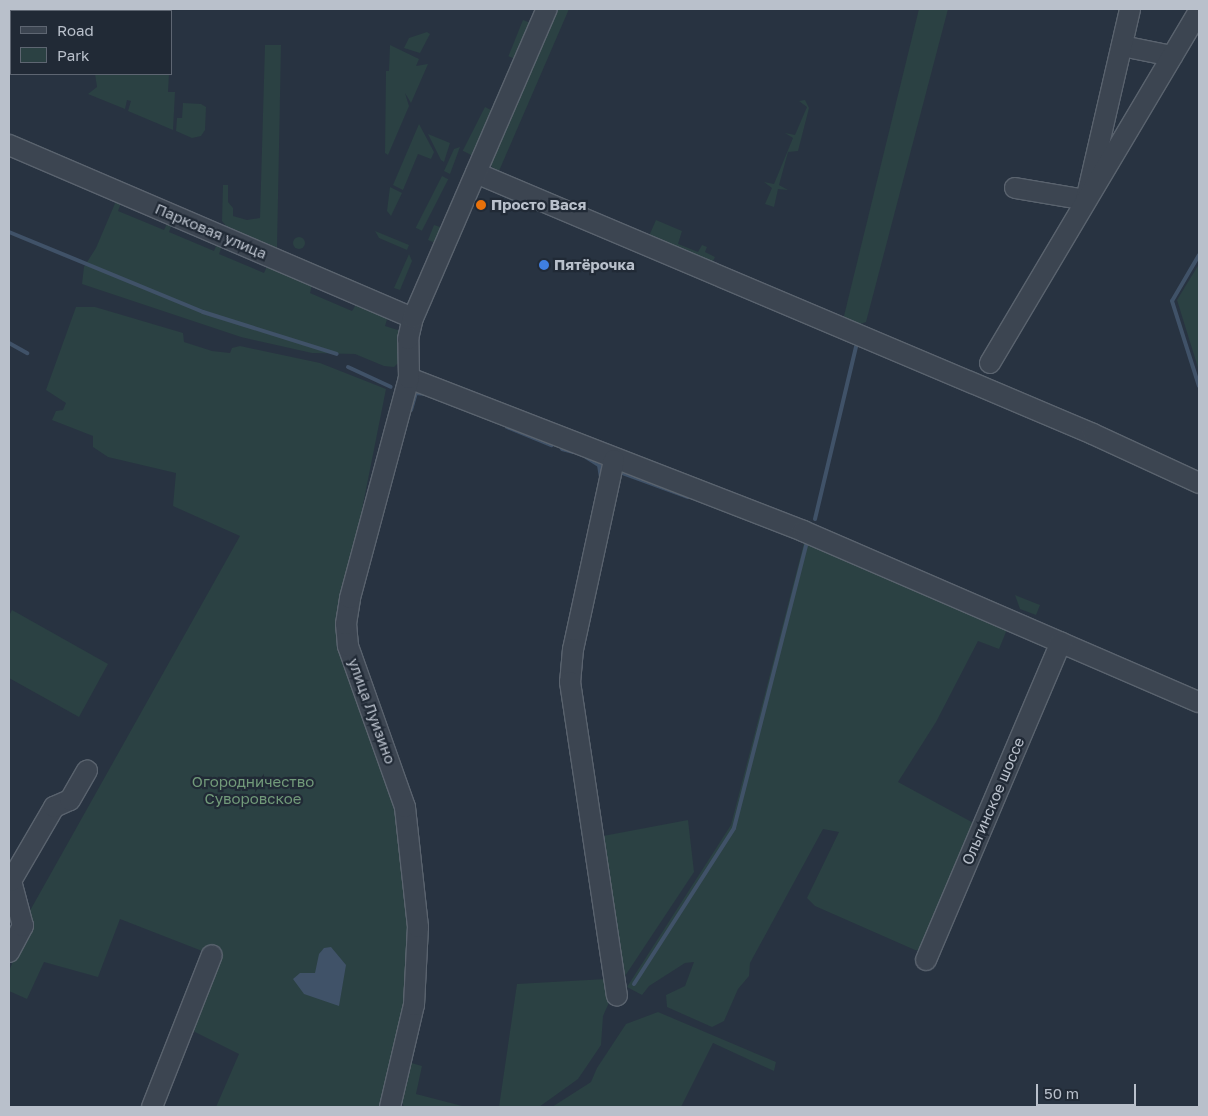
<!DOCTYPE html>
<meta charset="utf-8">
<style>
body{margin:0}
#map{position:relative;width:1208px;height:1116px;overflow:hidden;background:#283341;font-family:"Golos Text",sans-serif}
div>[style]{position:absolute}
.green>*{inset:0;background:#2b4143;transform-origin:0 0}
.round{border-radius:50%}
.water>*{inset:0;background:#405268}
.stream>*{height:4px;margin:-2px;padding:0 2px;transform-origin:2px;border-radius:2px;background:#405268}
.roads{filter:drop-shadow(1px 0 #5a636e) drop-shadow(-1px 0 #5a636e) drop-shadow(0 1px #5a636e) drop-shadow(0 -1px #5a636e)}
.minor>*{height:20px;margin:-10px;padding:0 10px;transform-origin:10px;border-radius:10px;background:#3c4551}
.dots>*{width:14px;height:14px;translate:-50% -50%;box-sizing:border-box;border:2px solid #212a36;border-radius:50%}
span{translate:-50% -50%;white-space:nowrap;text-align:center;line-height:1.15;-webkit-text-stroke:4.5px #212a36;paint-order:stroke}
.poi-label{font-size:15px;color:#b9c0cb;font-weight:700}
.left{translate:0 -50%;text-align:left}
.street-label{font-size:15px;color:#b9c0cb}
.park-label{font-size:15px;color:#729a7a}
.frame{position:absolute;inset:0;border:10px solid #b9c0cb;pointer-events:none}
.legend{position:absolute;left:10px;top:10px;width:162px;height:65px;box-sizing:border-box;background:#212a36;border:1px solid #5e6672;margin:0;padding:6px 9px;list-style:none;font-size:15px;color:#b9c0cb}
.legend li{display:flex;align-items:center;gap:10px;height:25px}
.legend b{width:25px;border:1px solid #5e6672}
.scale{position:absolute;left:1036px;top:1084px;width:100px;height:22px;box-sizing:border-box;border:2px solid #b9c0cb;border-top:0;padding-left:6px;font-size:15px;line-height:18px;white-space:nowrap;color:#b9c0cb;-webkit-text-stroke:4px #212a36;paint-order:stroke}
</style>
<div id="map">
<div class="green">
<div style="clip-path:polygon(553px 9px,569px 9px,499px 171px,492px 167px,489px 159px)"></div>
<div style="clip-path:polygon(919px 9px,948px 9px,866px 322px,854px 326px,843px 320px)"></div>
<div style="left:523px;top:20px;width:11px;height:39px;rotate:22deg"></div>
<div style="clip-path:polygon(427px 32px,430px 34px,420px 53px,404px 48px,409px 38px)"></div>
<div style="clip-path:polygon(265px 45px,281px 45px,277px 248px,227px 227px,222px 221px,223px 185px,228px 185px,228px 202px,233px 208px,233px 216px,247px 220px,260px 218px)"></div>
<div style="clip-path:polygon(390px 45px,419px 59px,416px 66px,428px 64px,411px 103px,405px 93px,409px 106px,388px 155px,385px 153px,386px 71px,389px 71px)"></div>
<div style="clip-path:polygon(95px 74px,169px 74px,168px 92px,175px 92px,173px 130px,128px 111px,131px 101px,127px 100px,125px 109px,88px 94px,97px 87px)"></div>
<div style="clip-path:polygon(805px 100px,809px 108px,798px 151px,788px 152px,779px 185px,788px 190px,778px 189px,774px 207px,765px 204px,772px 188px,764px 182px,774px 184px,793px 138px,785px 133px,795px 135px,807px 107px,799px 101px)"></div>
<div style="clip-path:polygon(183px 103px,201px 104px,206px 107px,205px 130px,201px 136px,192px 138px,176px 131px,177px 118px,182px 118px)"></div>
<div style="left:485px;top:107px;width:11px;height:49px;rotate:27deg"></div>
<div style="clip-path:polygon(419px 124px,434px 152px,431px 159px,418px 154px,403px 190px,393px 185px)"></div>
<div style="clip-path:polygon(428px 134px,450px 143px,444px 162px,441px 160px)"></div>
<div style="clip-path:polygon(460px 147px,450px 174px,444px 171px,454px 149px)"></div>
<div style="left:442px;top:176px;width:7px;height:58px;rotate:27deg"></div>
<div style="clip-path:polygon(390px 187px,402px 193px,391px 216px,387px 211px)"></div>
<div style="clip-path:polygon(116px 201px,121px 203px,118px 211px,164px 230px,168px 222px,172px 224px,169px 232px,214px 251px,217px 244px,222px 246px,219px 254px,264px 273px,268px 264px,312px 285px,310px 293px,352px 311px,357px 303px,388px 316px,385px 326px,401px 331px,400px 361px,394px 367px,384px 366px,355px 354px,312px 353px,241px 337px,82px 284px,84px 267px,96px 248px)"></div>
<div style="clip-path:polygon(656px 220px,682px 231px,678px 244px,698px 252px,702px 245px,707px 247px,705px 252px,715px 257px,713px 261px,709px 262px,649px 236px)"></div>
<div style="clip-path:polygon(434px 225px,440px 227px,442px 235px,433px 242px,428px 240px)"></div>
<div style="clip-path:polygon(375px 231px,409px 245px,407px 250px,379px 238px)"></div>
<div class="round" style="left:293px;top:237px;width:12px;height:12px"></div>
<div style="clip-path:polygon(409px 254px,412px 261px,400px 290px,394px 288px)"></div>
<div style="clip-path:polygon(1199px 264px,1199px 371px,1177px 300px)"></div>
<div style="clip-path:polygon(76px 307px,95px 307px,183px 333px,184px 342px,212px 351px,230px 353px,232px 348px,240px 346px,320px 363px,386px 389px,343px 605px,396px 800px,410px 909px,408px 989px,388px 1092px,380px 1107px,216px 1107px,239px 1054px,191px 1030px,215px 956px,120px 919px,98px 977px,44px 962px,27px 999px,9px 991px,9px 971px,26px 930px,27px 916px,240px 536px,173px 506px,176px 473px,108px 457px,93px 447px,93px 436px,52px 420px,56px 411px,63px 410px,66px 403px,46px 390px)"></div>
<div style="clip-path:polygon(805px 539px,1008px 627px,999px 649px,978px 641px,936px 722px,898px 782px,979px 826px,923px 951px,915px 950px,815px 906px,807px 898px,839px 832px,823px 829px,750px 963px,749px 976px,738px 989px,724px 1021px,712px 1027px,667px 1007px,666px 995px,685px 986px,694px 962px,685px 963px,649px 986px,642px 995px,627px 987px,731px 825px)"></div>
<div style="clip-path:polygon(1015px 595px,1040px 605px,1036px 615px,1020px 609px)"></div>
<div style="clip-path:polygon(12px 610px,108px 664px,79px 717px,9px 678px,9px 616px)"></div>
<div style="clip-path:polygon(688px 820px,694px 872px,623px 979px,603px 836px)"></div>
<div style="clip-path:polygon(606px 979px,611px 998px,603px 1016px,601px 1045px,578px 1079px,539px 1107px,499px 1107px,517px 984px)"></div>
<div style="clip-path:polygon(658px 1012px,776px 1062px,774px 1071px,713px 1043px,681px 1107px,552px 1107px,591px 1082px,597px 1068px,626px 1024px)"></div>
<div style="clip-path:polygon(408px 1062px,422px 1066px,416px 1094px,466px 1107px,404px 1107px,399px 1095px)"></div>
</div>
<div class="water">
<div style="clip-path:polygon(331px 947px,346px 965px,339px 1006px,304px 994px,293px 979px,300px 973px,315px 973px,319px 954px,324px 948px)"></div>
</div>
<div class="stream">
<div style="left:9px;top:232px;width:210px;rotate:22.4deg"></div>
<div style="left:203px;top:312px;width:140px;rotate:17.4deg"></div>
<div style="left:1199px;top:255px;width:53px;rotate:120.4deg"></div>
<div style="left:1172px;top:301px;width:89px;rotate:72.4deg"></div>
<div style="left:9px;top:343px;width:21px;rotate:29deg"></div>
<div style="left:348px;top:367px;width:47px;rotate:24.9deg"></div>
<div style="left:411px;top:410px;width:18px;rotate:-74deg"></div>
<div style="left:416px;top:393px;width:10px;rotate:6deg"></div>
<div style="left:507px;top:427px;width:48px;rotate:22.2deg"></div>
<div style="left:562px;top:449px;width:11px;rotate:15deg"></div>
<div style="left:586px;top:457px;width:15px;rotate:32deg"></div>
<div style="left:599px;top:465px;width:12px;rotate:81deg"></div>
<div style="left:620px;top:472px;width:72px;rotate:20.2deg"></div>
<div style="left:815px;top:519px;width:177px;rotate:-76.6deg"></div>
<div style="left:634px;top:984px;width:185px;rotate:-57.3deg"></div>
<div style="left:734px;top:828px;width:296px;rotate:-75.7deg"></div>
</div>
<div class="roads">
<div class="minor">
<div style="left:1122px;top:46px;width:51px;rotate:11.3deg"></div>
<div style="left:9px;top:145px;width:439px;rotate:23.2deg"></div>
<div style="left:476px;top:173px;width:670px;rotate:22.93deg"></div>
<div style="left:1093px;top:434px;width:117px;rotate:24.8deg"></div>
<div style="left:1015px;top:188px;width:72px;rotate:9.6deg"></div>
<div style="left:1086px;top:200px;width:196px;rotate:-77deg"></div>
<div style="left:990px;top:363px;width:409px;rotate:-59.3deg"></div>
<div style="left:409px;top:378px;width:423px;rotate:21.2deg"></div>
<div style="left:803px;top:531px;width:431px;rotate:23.4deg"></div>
<div style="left:614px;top:460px;width:193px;rotate:102.2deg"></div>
<div style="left:573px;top:649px;width:33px;rotate:95deg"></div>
<div style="left:570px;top:682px;width:317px;rotate:81.5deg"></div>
<div style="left:9px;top:952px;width:30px;rotate:-62deg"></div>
<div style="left:23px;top:926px;width:47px;rotate:-104.9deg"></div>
<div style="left:11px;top:881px;width:86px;rotate:-59.8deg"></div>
<div style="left:54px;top:807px;width:17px;rotate:-24deg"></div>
<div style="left:70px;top:800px;width:34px;rotate:-60deg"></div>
<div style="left:926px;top:960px;width:345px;rotate:-67deg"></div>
<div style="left:152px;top:1107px;width:163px;rotate:-68.5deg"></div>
<div style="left:390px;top:1107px;width:105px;rotate:-76.8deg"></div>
<div style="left:414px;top:1005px;width:78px;rotate:-87.1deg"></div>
<div style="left:418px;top:927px;width:121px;rotate:-96.2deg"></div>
<div style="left:405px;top:807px;width:171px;rotate:-109.5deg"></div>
<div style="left:348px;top:646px;width:22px;rotate:-95deg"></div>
<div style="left:346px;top:624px;width:26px;rotate:-81deg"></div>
<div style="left:350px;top:598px;width:228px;rotate:-75deg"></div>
<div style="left:409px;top:378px;width:39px;rotate:-91deg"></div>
<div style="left:408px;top:339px;width:22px;rotate:-77deg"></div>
<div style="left:413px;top:318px;width:337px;rotate:-66.6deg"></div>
</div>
</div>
<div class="dots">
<div style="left:481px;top:205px;background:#e8710a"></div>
<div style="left:544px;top:265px;background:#3f7fe0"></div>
</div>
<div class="poi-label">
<span class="left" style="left:491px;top:205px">Просто Вася</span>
<span class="left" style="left:554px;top:265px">Пятёрочка</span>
</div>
<div class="street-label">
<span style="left:211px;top:231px;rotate:23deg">Парковая улица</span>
<span style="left:372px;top:711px;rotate:70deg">улица Луизино</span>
<span style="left:993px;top:801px;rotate:-67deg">Ольгинское шоссе</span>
</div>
<div class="park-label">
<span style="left:253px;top:790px">Огородничество<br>Суворовское</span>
</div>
<div class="frame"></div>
<ul class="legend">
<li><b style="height:6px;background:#3c4551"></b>Road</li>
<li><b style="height:14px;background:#2b4143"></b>Park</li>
</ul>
<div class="scale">50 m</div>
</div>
